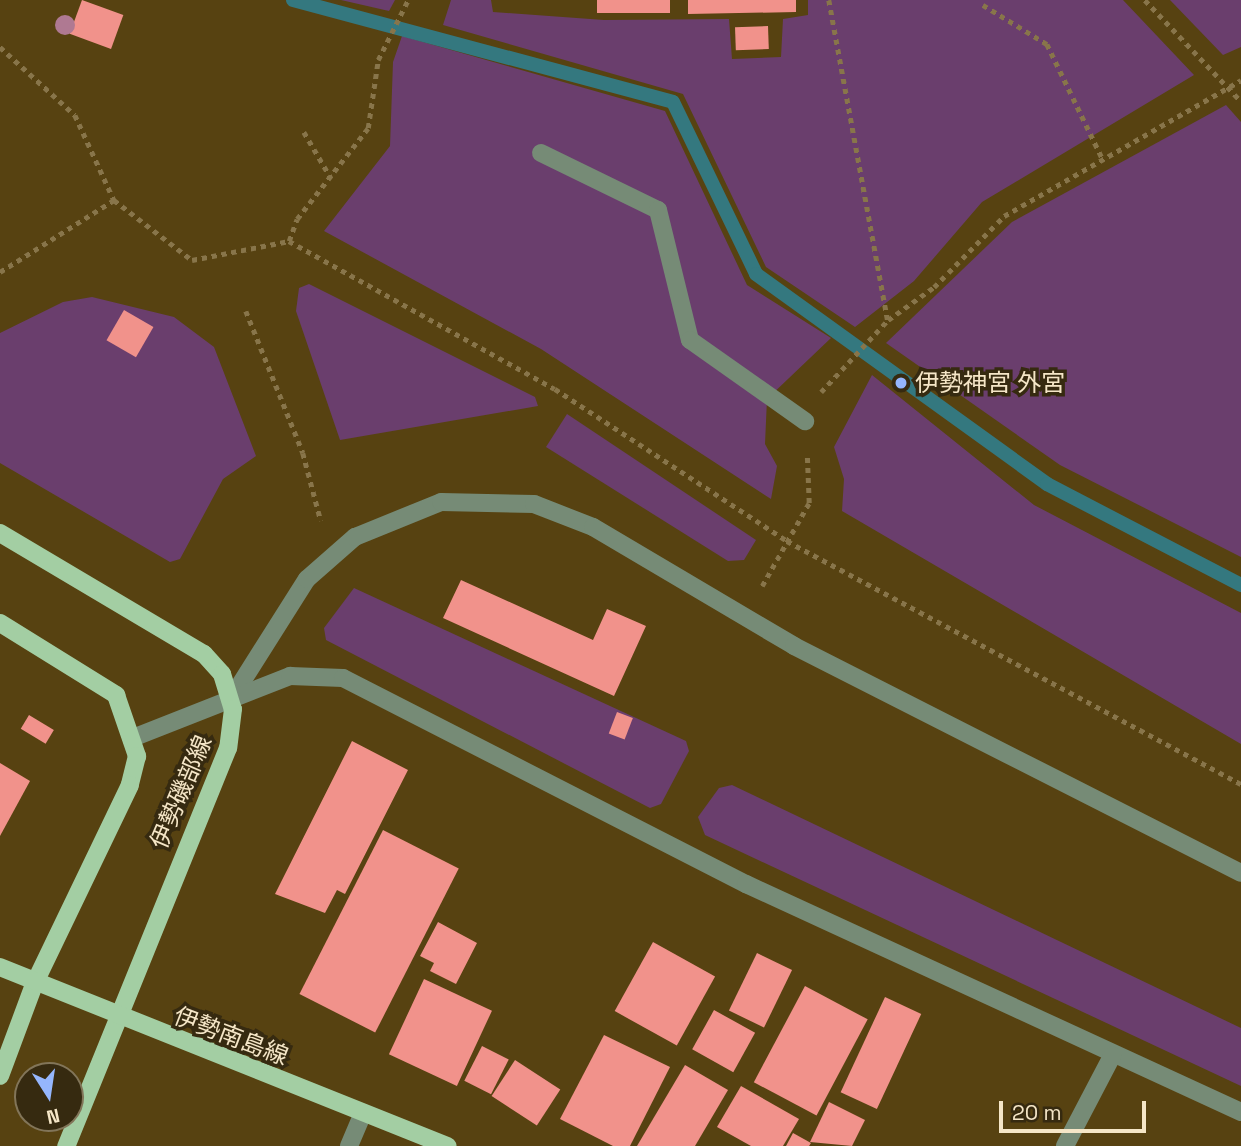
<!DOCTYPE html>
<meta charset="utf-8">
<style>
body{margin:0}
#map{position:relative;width:1241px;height:1146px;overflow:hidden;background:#574211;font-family:"Space Grotesk","Noto Sans JP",sans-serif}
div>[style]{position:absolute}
.green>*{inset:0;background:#6a3e6d}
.stream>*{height:14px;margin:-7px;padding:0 7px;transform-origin:7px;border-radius:7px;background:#34787f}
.building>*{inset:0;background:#f1928b;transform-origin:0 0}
.path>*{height:4.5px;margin-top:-2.25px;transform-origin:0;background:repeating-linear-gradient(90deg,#88754a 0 5px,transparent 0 10px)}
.minor>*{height:18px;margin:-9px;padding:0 9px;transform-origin:9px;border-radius:9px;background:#768b76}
.major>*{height:18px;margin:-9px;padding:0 9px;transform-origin:9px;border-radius:9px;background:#a3cea3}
.trees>*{width:20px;height:20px;margin:-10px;border-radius:50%;background:#af7992}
.dots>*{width:19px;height:19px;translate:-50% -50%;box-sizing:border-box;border:4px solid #362a10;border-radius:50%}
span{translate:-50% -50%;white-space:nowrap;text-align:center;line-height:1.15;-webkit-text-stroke:7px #362a10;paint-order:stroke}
.poi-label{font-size:24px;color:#f5e6c7}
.left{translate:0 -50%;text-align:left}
.street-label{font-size:24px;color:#f5e6c7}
.north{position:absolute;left:14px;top:1062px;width:70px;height:70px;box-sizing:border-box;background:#362a10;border:2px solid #827559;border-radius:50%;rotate:168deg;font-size:19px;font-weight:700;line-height:28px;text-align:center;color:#f5e6c7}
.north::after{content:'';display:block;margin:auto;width:24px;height:32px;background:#95b6fd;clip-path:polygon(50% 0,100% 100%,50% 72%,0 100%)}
.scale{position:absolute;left:999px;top:1101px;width:147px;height:32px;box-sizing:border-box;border:4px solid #f5e6c7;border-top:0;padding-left:9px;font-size:21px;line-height:24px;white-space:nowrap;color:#f5e6c7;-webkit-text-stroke:5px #362a10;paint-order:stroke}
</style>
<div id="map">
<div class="green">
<div style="clip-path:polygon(341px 0,395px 0,389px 11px)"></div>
<div style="clip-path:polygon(451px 0,491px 0,493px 12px,604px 20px,729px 19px,732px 59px,781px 57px,783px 19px,808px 15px,808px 0,1123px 0,1194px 75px,982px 202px,914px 281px,855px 327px,766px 267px,683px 94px,443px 25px)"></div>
<div style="clip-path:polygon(1170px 0,1241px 0,1241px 47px,1223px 55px)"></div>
<div style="clip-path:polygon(402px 36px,665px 111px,747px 285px,831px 338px,767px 399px,765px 444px,777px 466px,771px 499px,541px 349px,324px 231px,390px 146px,393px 62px)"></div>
<div style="clip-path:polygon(1226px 105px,1241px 122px,1241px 557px,1060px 465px,886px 343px,1012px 222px)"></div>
<div style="clip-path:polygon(309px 284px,535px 397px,538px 406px,340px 440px,296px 311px,299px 288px)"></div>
<div style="clip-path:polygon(92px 297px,174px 317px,214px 347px,256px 456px,223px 479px,180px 559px,170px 562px,0 463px,0 333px,63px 302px)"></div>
<div style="clip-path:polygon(872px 375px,1034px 505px,1241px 613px,1241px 744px,842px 511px,844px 479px,834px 447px)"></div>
<div style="clip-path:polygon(567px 414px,756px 540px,744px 560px,728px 561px,546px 447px)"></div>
<div style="clip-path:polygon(354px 588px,686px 741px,689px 751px,661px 804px,650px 808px,326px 640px,324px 628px)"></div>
<div style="clip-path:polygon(732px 785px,1241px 1028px,1241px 1086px,705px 835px,698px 817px,719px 788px)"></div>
</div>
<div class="stream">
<div style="left:293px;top:0;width:393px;rotate:15deg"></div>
<div style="left:673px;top:102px;width:191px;rotate:64.2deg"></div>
<div style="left:756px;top:274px;width:359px;rotate:35.8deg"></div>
<div style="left:1047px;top:484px;width:219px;rotate:27.5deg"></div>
</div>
<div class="building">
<div style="left:82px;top:0;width:44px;height:36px;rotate:20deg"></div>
<div style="left:597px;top:0;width:73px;height:13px"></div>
<div style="clip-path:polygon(688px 0,796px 0,796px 12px,688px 14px)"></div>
<div style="left:768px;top:26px;width:23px;height:33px;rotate:88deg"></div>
<div style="left:124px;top:310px;width:34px;height:35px;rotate:30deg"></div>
<div style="clip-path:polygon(461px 580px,593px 640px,607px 609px,646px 626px,614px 696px,443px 618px)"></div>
<div style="left:617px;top:712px;width:17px;height:23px;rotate:21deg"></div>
<div style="left:29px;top:715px;width:29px;height:16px;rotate:31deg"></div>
<div style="clip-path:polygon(352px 741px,408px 770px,345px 894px,337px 890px,325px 913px,275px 894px)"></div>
<div style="clip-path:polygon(0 763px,30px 781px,0 836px)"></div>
<div style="left:383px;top:830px;width:85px;height:184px;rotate:27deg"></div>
<div style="clip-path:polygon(438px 922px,477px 943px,456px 984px,430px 971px,434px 963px,420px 956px)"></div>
<div style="left:653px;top:942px;width:71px;height:79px;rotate:29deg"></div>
<div style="left:757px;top:953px;width:39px;height:64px;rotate:26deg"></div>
<div style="left:424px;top:979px;width:75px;height:83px;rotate:25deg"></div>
<div style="left:805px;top:986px;width:71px;height:109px;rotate:28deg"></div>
<div style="left:885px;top:997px;width:40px;height:105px;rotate:25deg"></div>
<div style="left:714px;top:1010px;width:47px;height:45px;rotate:29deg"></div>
<div style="clip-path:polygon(604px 1035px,670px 1067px,630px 1146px,613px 1146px,560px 1119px)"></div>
<div style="left:482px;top:1046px;width:30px;height:39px;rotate:27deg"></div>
<div style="left:515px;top:1060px;width:54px;height:43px;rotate:33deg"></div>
<div style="clip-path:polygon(685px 1065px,728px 1090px,695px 1146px,637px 1146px)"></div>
<div style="clip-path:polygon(741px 1086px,799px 1119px,783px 1146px,751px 1146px,717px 1127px)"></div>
<div style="clip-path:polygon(829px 1102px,865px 1120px,852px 1146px,810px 1142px)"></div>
<div style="clip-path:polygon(793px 1133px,811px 1143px,809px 1146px,786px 1146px)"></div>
</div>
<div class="path">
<div style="left:829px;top:0;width:325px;rotate:79.6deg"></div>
<div style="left:1145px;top:0;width:139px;rotate:46.5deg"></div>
<div style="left:983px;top:5px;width:75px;rotate:31.4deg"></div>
<div style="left:1047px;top:44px;width:127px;rotate:64.2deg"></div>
<div style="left:0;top:47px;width:101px;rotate:42.2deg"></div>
<div style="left:75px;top:115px;width:94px;rotate:65.4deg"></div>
<div style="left:114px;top:200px;width:98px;rotate:37.6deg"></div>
<div style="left:192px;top:260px;width:99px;rotate:-11.1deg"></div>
<div style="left:289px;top:241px;width:304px;rotate:29.1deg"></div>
<div style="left:555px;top:389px;width:277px;rotate:33.2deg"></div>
<div style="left:787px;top:541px;width:515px;rotate:28.16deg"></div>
<div style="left:304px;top:132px;width:53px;rotate:59.6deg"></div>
<div style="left:289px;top:241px;width:23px;rotate:-70deg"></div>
<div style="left:297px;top:219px;width:115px;rotate:-52deg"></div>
<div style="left:368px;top:128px;width:69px;rotate:-81.6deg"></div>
<div style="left:378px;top:60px;width:67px;rotate:-63.4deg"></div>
<div style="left:0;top:272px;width:135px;rotate:-32.3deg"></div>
<div style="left:246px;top:311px;width:153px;rotate:68.1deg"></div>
<div style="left:303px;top:453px;width:70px;rotate:75.2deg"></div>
<div style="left:821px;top:392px;width:98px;rotate:-47.1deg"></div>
<div style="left:888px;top:320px;width:57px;rotate:-35.7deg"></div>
<div style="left:934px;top:287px;width:100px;rotate:-45.4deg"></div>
<div style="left:1004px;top:216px;width:273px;rotate:-29.8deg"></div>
<div style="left:762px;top:586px;width:95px;rotate:-60.5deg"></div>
<div style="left:809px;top:503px;width:49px;rotate:-92.3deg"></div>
</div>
<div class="minor">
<div style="left:541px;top:153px;width:130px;rotate:26deg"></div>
<div style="left:658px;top:210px;width:134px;rotate:76.2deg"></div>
<div style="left:690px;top:340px;width:141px;rotate:35.2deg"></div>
<div style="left:231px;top:699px;width:142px;rotate:-57.7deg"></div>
<div style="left:307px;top:579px;width:64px;rotate:-41.2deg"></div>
<div style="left:355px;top:537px;width:93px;rotate:-22.1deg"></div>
<div style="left:441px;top:502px;width:93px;rotate:1.2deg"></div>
<div style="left:534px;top:504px;width:63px;rotate:21.3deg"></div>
<div style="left:593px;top:527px;width:234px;rotate:30.6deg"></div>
<div style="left:794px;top:646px;width:501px;rotate:26.92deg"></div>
<div style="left:135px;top:737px;width:167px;rotate:-21.5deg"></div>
<div style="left:290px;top:676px;width:53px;rotate:2.2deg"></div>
<div style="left:343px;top:678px;width:453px;rotate:27.1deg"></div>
<div style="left:746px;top:884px;width:545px;rotate:24.73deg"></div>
<div style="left:349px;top:1146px;width:36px;rotate:-67deg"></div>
<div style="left:1065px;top:1146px;width:102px;rotate:-62.4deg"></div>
</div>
<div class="major">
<div style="left:0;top:533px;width:237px;rotate:30.7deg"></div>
<div style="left:204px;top:654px;width:27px;rotate:48deg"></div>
<div style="left:222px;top:674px;width:37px;rotate:73deg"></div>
<div style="left:233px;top:709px;width:39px;rotate:97deg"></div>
<div style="left:228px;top:748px;width:430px;rotate:112.1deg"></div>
<div style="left:0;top:623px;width:137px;rotate:31.8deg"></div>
<div style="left:116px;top:695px;width:65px;rotate:71deg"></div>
<div style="left:137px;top:756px;width:30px;rotate:104deg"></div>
<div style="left:130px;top:785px;width:219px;rotate:115.7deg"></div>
<div style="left:35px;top:982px;width:100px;rotate:110.4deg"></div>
<div style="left:0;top:967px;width:482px;rotate:21.8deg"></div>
</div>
<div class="trees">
<div style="left:65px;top:25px"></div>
</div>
<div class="dots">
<div style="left:901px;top:383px;background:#95b6fd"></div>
</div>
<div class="poi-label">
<span class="left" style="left:915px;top:383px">伊勢神宮 外宮</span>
</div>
<div class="street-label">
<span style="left:181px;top:792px;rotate:-67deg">伊勢磯部線</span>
<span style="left:231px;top:1036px;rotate:21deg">伊勢南島線</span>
</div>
<div class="north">N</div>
<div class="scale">20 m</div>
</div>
